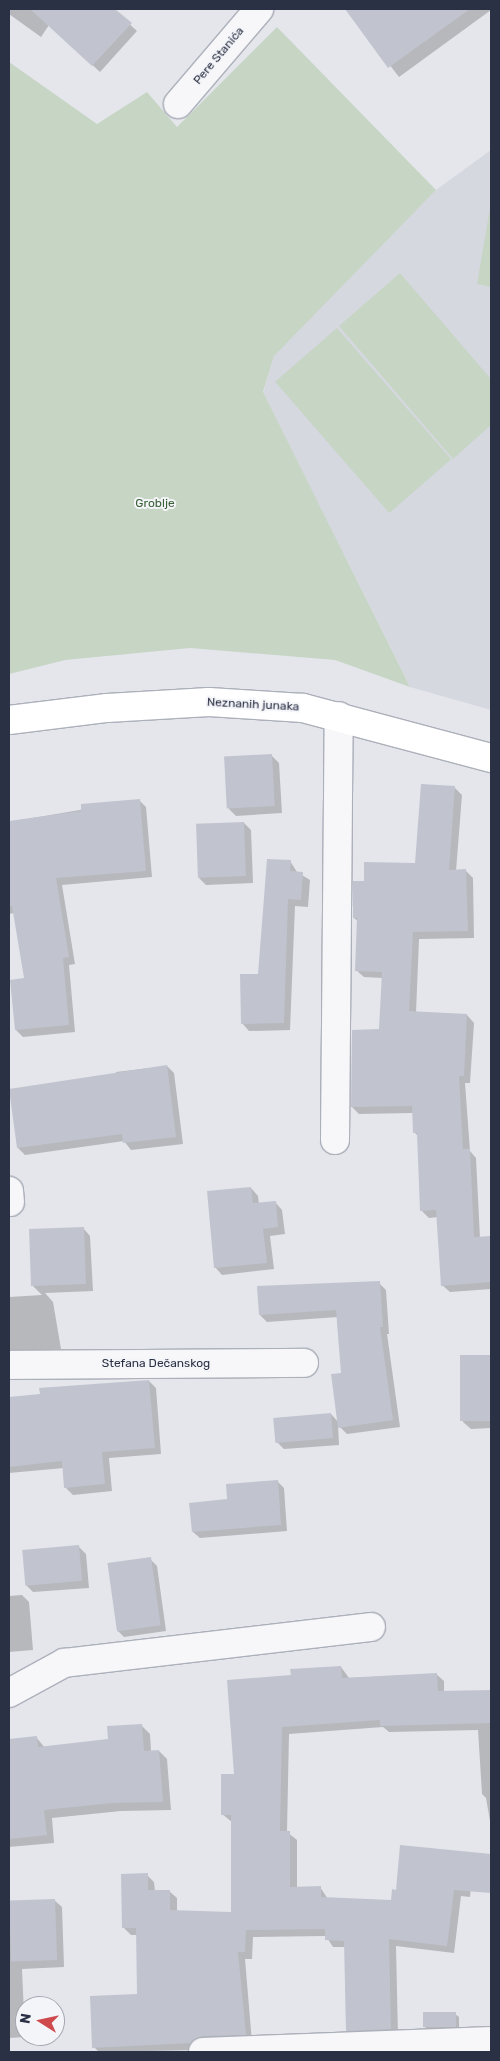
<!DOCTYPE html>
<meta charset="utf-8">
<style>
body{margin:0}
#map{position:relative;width:500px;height:2061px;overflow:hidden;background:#e4e6ec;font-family:Rubik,sans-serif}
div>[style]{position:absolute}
.built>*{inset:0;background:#d6d8e0}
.green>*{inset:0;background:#c7d5c5;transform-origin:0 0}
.shadow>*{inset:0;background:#0003}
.building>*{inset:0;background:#c1c4ce;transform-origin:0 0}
.roads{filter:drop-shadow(1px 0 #acb0ba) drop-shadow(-1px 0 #acb0ba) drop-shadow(0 1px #acb0ba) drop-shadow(0 -1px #acb0ba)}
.street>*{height:28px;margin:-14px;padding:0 14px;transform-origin:14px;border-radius:14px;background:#f7f7fa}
.secondary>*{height:28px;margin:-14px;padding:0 14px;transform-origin:14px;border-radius:14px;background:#fff}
span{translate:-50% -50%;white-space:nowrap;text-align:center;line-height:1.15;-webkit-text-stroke:4px #f4f5f9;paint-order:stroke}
.street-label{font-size:12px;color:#2b3144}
.park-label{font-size:12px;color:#3a6038}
.frame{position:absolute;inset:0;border:10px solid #2b3144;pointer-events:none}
.north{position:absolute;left:15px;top:1996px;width:50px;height:50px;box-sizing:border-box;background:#f4f5f9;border:1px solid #a4a7b1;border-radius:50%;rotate:280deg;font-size:14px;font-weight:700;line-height:20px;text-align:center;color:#2b3144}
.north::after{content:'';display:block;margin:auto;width:18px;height:22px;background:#cf4a4d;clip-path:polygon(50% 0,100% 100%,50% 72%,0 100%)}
</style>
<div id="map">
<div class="built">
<div style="clip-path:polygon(491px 150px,491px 710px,410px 687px,263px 393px,274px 356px,293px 334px,436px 190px)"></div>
</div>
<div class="green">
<div style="clip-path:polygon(277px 27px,436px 190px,274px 356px,263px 392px,410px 687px,335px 660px,190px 648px,65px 660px,9px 674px,9px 62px,97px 124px,147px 92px,177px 127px)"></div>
<div style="clip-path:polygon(491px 202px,491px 287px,477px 284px)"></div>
<div style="clip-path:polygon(400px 273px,491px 379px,491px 425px,453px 459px,339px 326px)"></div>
<div style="left:337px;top:328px;width:174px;height:82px;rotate:49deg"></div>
</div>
<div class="shadow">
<div style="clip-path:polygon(9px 9px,113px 9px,137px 31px,100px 72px,49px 25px,41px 37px,9px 14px)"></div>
<div style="clip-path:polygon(354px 9px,491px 9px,491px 10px,399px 77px,349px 12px)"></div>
<div style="clip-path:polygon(272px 756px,279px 763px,282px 813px,236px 816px,229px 809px,226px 758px)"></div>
<div style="clip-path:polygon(455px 788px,462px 795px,456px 871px,466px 871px,473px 878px,474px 938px,419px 939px,416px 1013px,467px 1015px,474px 1023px,470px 1083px,465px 1083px,470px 1151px,476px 1158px,480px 1238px,491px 1237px,491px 1289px,450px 1292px,442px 1285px,438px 1217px,429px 1218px,422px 1211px,418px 1136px,414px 1132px,413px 1113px,359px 1114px,352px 1107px,380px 1030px,383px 978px,364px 977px,356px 970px,359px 922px,354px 918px,365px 882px,417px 864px)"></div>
<div style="clip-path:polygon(139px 800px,146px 807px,152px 877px,62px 885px,75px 964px,69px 965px,75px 1032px,23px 1037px,16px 1030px,26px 980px,14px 913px,9px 914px,9px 871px,14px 870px,9px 822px)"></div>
<div style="clip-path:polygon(244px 823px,251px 830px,253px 883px,206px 885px,199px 878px)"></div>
<div style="clip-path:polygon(290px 861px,297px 872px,310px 880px,308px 907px,295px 906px,290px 1030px,249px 1031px,242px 1023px,260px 975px)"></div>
<div style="clip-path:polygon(167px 1066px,174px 1073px,183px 1144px,131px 1150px,124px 1141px,25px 1155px,18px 1148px,116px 1076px,116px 1072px)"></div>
<div style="clip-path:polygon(251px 1188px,258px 1196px,259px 1204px,275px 1202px,282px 1210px,285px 1234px,270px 1236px,274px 1269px,222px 1275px,215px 1267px)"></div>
<div style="clip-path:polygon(83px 1228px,90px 1236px,93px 1291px,45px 1293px,53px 1302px,61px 1349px,9px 1352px,9px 1297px,42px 1295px,33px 1286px)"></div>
<div style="clip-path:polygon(379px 1283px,386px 1290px,389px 1334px,387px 1334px,400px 1427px,347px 1434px,338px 1425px,339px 1445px,284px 1449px,277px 1442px,331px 1414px,339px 1423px,342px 1374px,338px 1317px,267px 1322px,260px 1315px)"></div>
<div style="clip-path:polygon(491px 1356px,491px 1428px,471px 1429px,463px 1422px,461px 1357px)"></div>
<div style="clip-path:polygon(149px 1381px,156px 1388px,161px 1454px,109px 1458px,112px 1491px,73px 1495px,66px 1488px,64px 1468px,9px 1473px,9px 1400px)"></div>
<div style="clip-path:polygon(278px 1482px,284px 1488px,287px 1531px,200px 1538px,193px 1532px,228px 1500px)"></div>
<div style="clip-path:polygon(79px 1547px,86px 1554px,89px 1588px,33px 1592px,26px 1585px)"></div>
<div style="clip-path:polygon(150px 1559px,157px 1566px,166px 1631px,124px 1637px,117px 1630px)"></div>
<div style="clip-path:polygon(22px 1595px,29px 1602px,33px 1650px,9px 1652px,9px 1596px)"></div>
<div style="clip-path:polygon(341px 1667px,349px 1678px,436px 1674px,444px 1681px,444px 1692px,491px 1691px,491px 1827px,486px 1798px,482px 1794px,478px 1730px,389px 1732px,383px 1727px,289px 1734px,287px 1832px,297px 1840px,297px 1888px,320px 1887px,328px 1899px,392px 1901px,397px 1891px,474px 1860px,470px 1897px,461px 1896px,454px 1953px,396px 1946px,398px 2036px,355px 2038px,347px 2030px,345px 1947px,333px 1947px,326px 1936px,253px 1937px,252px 1959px,245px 1959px,252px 2042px,199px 2050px,99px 2052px,94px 2047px,138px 1995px,138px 1935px,131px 1935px,124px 1928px,147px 1875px,154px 1882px,155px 1891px,169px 1891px,177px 1898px,177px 1911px,232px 1913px,232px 1822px,222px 1814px,235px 1775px,292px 1676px)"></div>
<div style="clip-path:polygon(141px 1725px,150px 1734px,151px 1751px,159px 1751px,167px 1759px,171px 1810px,121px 1811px,52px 1818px,54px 1843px,9px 1847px,9px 1740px,36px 1737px,45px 1748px,109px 1740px)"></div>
<div style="clip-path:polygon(54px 1900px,62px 1907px,64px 1967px,22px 1969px,25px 2037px,9px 2038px,9px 1902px)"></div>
<div style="clip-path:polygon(455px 2014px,459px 2017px,459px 2030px,428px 2031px,425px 2027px)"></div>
</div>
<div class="building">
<div style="clip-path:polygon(30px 9px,115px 9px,132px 23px,92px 66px)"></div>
<div style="clip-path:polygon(345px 9px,470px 9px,388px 68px)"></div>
<div style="left:272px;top:754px;width:52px;height:48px;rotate:87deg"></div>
<div style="clip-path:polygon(421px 784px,455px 786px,449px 870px,466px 869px,468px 931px,413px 932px,409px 1011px,467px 1014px,464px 1076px,459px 1076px,463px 1149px,470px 1149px,474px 1237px,491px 1236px,491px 1282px,441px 1286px,436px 1210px,420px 1211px,417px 1133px,413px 1133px,412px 1106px,351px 1107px,352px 1030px,379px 1029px,382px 972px,355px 971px,357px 918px,353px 918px,353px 881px,364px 881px,364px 862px,415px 863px)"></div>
<div style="clip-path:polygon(140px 799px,146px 871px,56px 878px,69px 957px,63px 958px,69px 1025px,15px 1030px,10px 980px,24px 978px,12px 906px,9px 906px,9px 821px,81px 811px,81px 804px)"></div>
<div style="left:244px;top:822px;width:54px;height:48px;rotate:88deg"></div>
<div style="clip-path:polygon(267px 859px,291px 860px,290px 871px,303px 872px,301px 900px,288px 899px,284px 1023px,241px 1024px,240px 974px,258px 974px)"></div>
<div style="clip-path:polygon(167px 1065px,176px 1137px,123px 1143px,122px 1134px,17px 1148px,9px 1089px)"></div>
<div style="clip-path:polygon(251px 1187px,253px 1203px,276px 1201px,278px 1227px,263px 1229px,267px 1263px,214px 1268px,207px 1191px)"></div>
<div style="left:84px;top:1227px;width:57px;height:55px;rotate:88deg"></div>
<div style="clip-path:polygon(380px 1281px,383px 1327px,380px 1327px,393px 1420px,338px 1428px,331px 1374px,341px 1373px,336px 1310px,259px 1315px,257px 1286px)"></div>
<div style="left:491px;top:1355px;width:66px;height:31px;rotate:90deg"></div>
<div style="clip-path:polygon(149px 1380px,155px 1448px,102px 1452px,105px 1484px,64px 1488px,62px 1461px,9px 1467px,9px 1397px,40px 1394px,39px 1388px)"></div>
<div style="left:331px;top:1413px;width:25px;height:58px;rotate:85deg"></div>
<div style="clip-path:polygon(278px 1480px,281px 1525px,192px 1532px,189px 1503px,227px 1499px,226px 1484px)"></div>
<div style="left:79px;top:1545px;width:36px;height:57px;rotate:85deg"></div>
<div style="left:151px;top:1557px;width:69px;height:44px;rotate:82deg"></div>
<div style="clip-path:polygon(341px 1666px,342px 1678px,437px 1673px,438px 1691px,491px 1690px,491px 1723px,380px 1726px,380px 1720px,282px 1727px,280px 1831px,290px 1831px,290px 1887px,321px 1886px,321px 1897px,391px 1900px,392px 1889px,396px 1890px,400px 1845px,491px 1854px,491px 1893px,454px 1890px,447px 1946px,389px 1939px,391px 2029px,346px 2031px,344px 1941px,325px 1940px,325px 1929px,246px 1930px,245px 1952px,238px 1952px,246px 2035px,202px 2036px,191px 2043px,92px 2048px,90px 1996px,137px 1994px,136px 1928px,122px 1928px,121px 1874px,148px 1873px,148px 1890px,170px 1890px,170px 1910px,231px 1912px,231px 1815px,221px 1815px,221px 1774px,234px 1774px,227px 1680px,291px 1675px,290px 1669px)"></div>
<div style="clip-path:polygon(142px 1724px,144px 1751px,159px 1750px,163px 1802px,112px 1803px,44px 1810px,47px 1835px,9px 1839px,9px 1739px,37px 1736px,38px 1747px,108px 1739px,107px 1726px)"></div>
<div style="left:55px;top:1899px;width:61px;height:46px;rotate:88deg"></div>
<div style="left:456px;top:2012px;width:15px;height:33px;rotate:90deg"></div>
</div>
<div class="roads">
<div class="street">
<div style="left:178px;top:104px;width:125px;rotate:-49.5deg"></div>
<div style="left:335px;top:1140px;width:424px;rotate:-89.5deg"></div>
<div style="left:9px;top:1191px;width:11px;rotate:85deg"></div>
<div style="left:9px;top:1365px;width:295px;rotate:-0.4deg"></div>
<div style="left:9px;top:1693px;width:63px;rotate:-28.6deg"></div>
<div style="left:64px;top:1663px;width:309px;rotate:-6.7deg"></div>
<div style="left:203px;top:2052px;width:288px;rotate:-2.2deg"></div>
</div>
<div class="secondary">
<div style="left:9px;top:720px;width:99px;rotate:-7deg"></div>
<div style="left:107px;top:708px;width:102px;rotate:-3.4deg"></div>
<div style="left:209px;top:702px;width:94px;rotate:3.7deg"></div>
<div style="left:303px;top:708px;width:195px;rotate:14.9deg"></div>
</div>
</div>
<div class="street-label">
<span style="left:219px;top:56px;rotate:-50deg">Pere Stanića</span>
<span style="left:253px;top:705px;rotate:3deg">Neznanih junaka</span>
<span style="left:156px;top:1364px">Stefana Dečanskog</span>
</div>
<div class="park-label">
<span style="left:155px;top:504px">Groblje</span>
</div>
<div class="frame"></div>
<div class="north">N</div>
</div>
